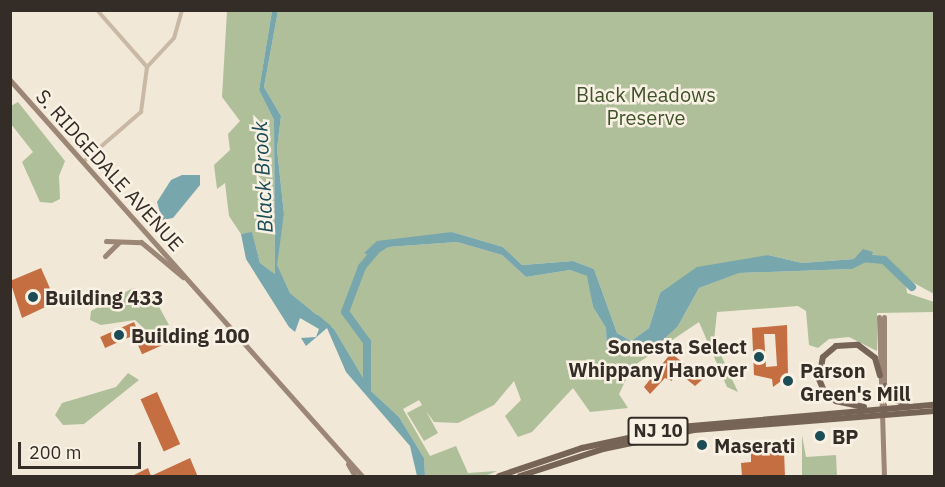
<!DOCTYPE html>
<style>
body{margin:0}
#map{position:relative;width:945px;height:487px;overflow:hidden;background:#f1e8d8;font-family:"IBM Plex Sans",sans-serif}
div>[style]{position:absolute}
.green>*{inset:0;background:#afbf99}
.water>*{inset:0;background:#77a6ad}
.stream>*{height:1.5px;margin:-0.75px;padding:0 0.75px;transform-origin:0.75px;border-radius:0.75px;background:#77a6ad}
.river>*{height:8px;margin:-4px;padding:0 4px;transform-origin:4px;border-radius:4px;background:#77a6ad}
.building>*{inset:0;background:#c56e42;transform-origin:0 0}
.street>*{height:4px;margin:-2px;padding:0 2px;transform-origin:2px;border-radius:2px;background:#c8b8a4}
.secondary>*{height:5px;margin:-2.5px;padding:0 2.5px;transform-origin:2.5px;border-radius:2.5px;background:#9c8776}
.primary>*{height:6px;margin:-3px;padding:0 3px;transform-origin:3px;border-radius:3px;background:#766457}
.dots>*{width:16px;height:16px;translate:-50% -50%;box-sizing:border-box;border:3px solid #f9f1e4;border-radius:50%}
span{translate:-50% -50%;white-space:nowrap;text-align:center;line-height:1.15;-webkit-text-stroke:5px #f9f1e4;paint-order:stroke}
.shield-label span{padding:2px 4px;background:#f9f1e4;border:2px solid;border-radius:4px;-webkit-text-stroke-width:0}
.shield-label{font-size:18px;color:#342c26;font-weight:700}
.park-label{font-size:20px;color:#3f522a}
.street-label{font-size:20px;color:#342c26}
.poi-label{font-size:20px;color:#342c26;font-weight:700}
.left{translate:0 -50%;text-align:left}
.right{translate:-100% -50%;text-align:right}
.water-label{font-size:21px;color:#1c4c55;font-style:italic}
.frame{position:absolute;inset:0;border:12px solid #342c26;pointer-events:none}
.scale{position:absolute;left:18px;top:442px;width:123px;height:27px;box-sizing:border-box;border:3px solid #342c26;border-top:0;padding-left:8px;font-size:18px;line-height:21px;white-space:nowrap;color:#342c26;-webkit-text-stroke:4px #f9f1e4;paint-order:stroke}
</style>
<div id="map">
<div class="green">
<div style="clip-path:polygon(227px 11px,272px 11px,259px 90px,274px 120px,275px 274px,260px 263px,252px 233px,241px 234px,229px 216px,225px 183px,217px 189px,214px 165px,230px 150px,228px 134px,240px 121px,222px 97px)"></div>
<div style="clip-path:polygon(evenodd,278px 11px,934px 11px,934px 294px,905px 278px,907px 293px,934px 302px,934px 312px,877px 313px,877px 351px,849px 337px,829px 339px,818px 348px,809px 345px,806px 311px,798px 306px,717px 312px,714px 340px,738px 392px,727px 387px,699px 322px,632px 367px,619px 394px,628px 408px,590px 412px,573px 388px,532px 432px,518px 437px,505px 416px,521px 400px,514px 381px,494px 405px,458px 423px,434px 422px,426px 411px,438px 433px,424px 441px,407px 413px,422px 405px,419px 400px,403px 409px,430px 456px,456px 446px,468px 473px,497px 471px,485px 476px,425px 476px,424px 458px,399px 417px,371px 391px,334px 329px,290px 293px,276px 264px,284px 214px,277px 149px,281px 116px,264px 87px,278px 11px,452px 232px,503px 247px,522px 265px,573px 261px,594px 269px,617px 333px,631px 341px,649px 328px,660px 293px,768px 255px,802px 263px,854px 259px,852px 269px,738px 273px,699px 288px,678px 326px,607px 354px,606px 328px,593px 307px,588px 276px,570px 270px,526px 277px,502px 255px,457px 242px,388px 247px,452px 232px)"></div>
<div style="clip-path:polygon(18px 102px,65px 161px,59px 176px,60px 199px,52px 203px,40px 202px,22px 162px,33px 152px,11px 124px,11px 106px)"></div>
<div style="clip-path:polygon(133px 288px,152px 294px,169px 325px,151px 335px,135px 320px,101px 325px,90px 320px,91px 311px)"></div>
<div style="clip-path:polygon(128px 373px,139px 380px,84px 424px,63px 425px,55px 415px,62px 403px,116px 387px)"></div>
<div style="clip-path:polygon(802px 435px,806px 457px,836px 455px,837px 476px,802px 476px)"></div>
</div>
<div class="water">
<div style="clip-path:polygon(272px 11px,278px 11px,264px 87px,281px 116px,277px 149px,284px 214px,277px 265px,290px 293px,334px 329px,371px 391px,399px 417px,424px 458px,425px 476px,417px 476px,410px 446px,346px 372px,327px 328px,306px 346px,301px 338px,316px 337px,319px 329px,300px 318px,295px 332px,289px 327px,246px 259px,241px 234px,252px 232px,260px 263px,275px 274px,274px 120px,259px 90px)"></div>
<div style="clip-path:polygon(182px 175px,200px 175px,200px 185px,173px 218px,162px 220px,157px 202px,171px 180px)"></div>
<div style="clip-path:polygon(452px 232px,503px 247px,522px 265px,573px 261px,594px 269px,617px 333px,631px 341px,649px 328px,660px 293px,697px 267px,768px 255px,802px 263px,854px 259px,863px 249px,873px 252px,870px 260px,852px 269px,739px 273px,699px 288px,678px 326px,652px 350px,607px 355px,606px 328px,593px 307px,587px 276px,570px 270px,526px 277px,502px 255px,457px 242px,388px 247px,372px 257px,364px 253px,377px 241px)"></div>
</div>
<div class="stream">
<div style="left:318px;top:316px;width:16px;rotate:40deg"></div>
</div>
<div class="river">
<div style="left:861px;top:258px;width:23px;rotate:5deg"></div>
<div style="left:884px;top:260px;width:39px;rotate:44deg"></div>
<div style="left:367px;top:389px;width:47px;rotate:-90deg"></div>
<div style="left:367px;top:342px;width:37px;rotate:-126deg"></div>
<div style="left:345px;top:312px;width:48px;rotate:-69.3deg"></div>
<div style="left:362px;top:267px;width:23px;rotate:-50deg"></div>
</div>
<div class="building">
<div style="clip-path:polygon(41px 268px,56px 302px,22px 318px,10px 281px)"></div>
<div style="left:134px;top:322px;width:12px;height:37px;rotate:66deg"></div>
<div style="clip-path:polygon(evenodd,787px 325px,788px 376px,773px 387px,772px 379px,754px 375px,752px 328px,787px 325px,764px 334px,775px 334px,777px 366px,766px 367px,764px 334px)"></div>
<div style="left:160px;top:333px;width:12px;height:25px;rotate:66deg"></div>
<div style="clip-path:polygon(671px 353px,703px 379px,695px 386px,674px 369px,672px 381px,665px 378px,650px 394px,644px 387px)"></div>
<div style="left:157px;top:392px;width:57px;height:18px;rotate:66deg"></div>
<div style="clip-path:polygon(784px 450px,785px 477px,742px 477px,741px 463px,751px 462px,751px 452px)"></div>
<div style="clip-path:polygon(190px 458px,198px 477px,130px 477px,148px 468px,151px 476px)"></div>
</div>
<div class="street">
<div style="left:97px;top:10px;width:76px;rotate:48.7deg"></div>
<div style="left:83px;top:162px;width:77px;rotate:-40.8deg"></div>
<div style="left:141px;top:112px;width:45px;rotate:-82.4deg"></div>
<div style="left:147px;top:67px;width:40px;rotate:-47deg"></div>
<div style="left:174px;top:38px;width:29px;rotate:-74deg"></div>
</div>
<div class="secondary">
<div style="left:10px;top:80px;width:530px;rotate:48.37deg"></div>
<div style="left:106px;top:241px;width:35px;rotate:2deg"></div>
<div style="left:141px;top:242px;width:55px;rotate:39.8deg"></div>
<div style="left:105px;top:256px;width:20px;rotate:-45deg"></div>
<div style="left:879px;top:317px;width:159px;rotate:88.2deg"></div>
<div style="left:884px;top:317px;width:94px;rotate:90deg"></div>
<div style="left:348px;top:464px;width:14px;rotate:60deg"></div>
</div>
<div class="primary">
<div style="left:885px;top:386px;width:11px;rotate:68deg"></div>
<div style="left:889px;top:396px;width:21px;rotate:28deg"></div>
<div style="left:864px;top:407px;width:29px;rotate:-168deg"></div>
<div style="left:836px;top:401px;width:16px;rotate:-140deg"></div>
<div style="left:824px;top:391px;width:13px;rotate:-113deg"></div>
<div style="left:819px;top:379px;width:22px;rotate:-80deg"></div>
<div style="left:823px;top:357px;width:17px;rotate:-40deg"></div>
<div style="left:836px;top:346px;width:22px;rotate:-3deg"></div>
<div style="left:858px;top:345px;width:21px;rotate:37deg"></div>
<div style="left:875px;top:358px;width:18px;rotate:74deg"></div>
<div style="left:499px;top:476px;width:88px;rotate:-18.6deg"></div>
<div style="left:582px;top:448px;width:100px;rotate:-12.1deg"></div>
<div style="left:680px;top:427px;width:255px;rotate:-5deg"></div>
<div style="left:520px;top:476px;width:87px;rotate:-18deg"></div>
<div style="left:603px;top:449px;width:93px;rotate:-11.8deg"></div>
<div style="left:694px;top:430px;width:241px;rotate:-4.5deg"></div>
</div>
<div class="dots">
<div style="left:33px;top:297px;background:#1c4c55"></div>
<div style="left:119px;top:335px;background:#1c4c55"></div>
<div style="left:759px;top:357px;background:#1c4c55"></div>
<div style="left:788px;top:381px;background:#1c4c55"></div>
<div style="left:820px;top:436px;background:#1c4c55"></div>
<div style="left:702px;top:445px;background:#1c4c55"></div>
</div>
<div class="shield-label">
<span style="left:658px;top:431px">NJ 10</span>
</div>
<div class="park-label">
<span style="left:646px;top:106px">Black Meadows<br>Preserve</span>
</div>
<div class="street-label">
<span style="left:110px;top:170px;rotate:48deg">S. RIDGEDALE AVENUE</span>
</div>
<div class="poi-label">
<span class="left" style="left:45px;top:297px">Building 433</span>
<span class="left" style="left:131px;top:335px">Building 100</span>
<span class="right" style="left:747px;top:358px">Sonesta Select<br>Whippany Hanover</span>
<span class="left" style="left:800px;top:382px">Parson<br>Green's Mill</span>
<span class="left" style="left:832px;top:436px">BP</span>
<span class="left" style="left:714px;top:445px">Maserati</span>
</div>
<div class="water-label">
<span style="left:262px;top:177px;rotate:-93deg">Black Brook</span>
</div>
<div class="frame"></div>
<div class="scale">200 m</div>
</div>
